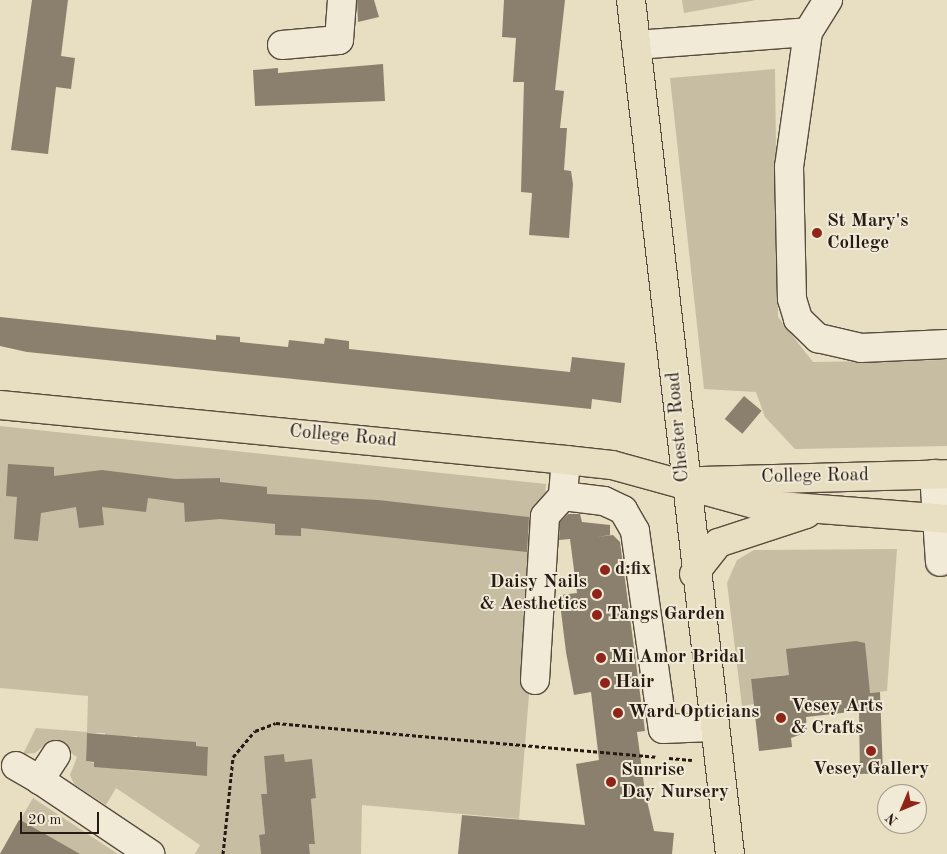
<!DOCTYPE html>
<style>
body{margin:0}
#map{position:relative;width:947px;height:854px;overflow:hidden;background:#e8dec1;font-family:"Old Standard TT",serif}
div>[style]{position:absolute}
.green>*{inset:0;background:#c7bda3}
.building>*{inset:0;background:#8b806d;transform-origin:0 0}
.path>*{height:3px;margin-top:-1.5px;transform-origin:0;background:repeating-linear-gradient(90deg,#271a13 0 4px,transparent 0 6.5px)}
.roads{filter:drop-shadow(1px 0 #574b3e) drop-shadow(-1px 0 #574b3e) drop-shadow(0 1px #574b3e) drop-shadow(0 -1px #574b3e)}
.minor>*{height:28px;margin:-14px;padding:0 14px;transform-origin:14px;border-radius:14px;background:#f0ead7}
.major>*{height:28px;margin:-14px;padding:0 14px;transform-origin:14px;border-radius:14px;background:#e8dec1}
.highway>*{height:28px;margin:-14px;padding:0 14px;transform-origin:14px;border-radius:14px;background:#e8dec1}
.dots>*{width:14px;height:14px;translate:-50% -50%;box-sizing:border-box;border:2px solid #f0ead7;border-radius:50%}
span{translate:-50% -50%;white-space:nowrap;text-align:center;line-height:1.15;-webkit-text-stroke:4px #f0ead7;paint-order:stroke}
.poi-label{font-size:19px;color:#271a13;font-weight:700}
.left{translate:0 -50%;text-align:left}
.right{translate:-100% -50%;text-align:right}
.street-label{font-size:19px;color:#271a13}
.north{position:absolute;left:877px;top:784px;width:50px;height:50px;box-sizing:border-box;background:#f0ead7;border:1px solid #a09789;border-radius:50%;rotate:225deg;font-size:14px;font-weight:700;line-height:20px;text-align:center;color:#271a13}
.north::after{content:'';display:block;margin:auto;width:18px;height:22px;background:#8f2418;clip-path:polygon(50% 0,100% 100%,50% 72%,0 100%)}
.scale{position:absolute;left:20px;top:812px;width:79px;height:22px;box-sizing:border-box;border:2px solid #271a13;border-top:0;padding-left:6px;font-size:15px;line-height:18px;white-space:nowrap;color:#271a13;-webkit-text-stroke:4px #f0ead7;paint-order:stroke}
</style>
<div id="map">
<div class="green">
<div style="clip-path:polygon(682px 0,756px 0,684px 13px)"></div>
<div style="clip-path:polygon(775px 69px,778px 317px,813px 362px,947px 360px,947px 446px,795px 449px,765px 417px,756px 392px,704px 389px,670px 78px)"></div>
<div style="clip-path:polygon(evenodd,0 426px,546px 484px,519px 819px,362px 805px,361px 854px,310px 854px,309px 844px,315px 844px,311px 799px,316px 798px,312px 760px,285px 762px,284px 754px,264px 756px,267px 794px,261px 795px,265px 834px,259px 835px,261px 854px,195px 854px,200px 845px,116px 788px,106px 805px,74px 784px,70px 775px,77px 757px,51px 740px,35px 753px,23px 754px,36px 728px,87px 732px,88px 696px,0 688px,0 426px,87px 733px,105px 733px,105px 739px,137px 736px,137px 742px,166px 739px,166px 744px,196px 742px,196px 746px,208px 747px,207px 776px,126px 770px,86px 761px,87px 733px)"></div>
<div style="clip-path:polygon(897px 549px,887px 691px,830px 697px,784px 675px,751px 679px,754px 704px,742px 706px,727px 583px,737px 560px,754px 550px)"></div>
<div style="clip-path:polygon(33px 798px,118px 854px,0 854px)"></div>
</div>
<div class="building">
<div style="clip-path:polygon(32px 0,68px 0,61px 56px,75px 58px,71px 89px,56px 87px,48px 154px,11px 150px)"></div>
<div style="clip-path:polygon(357px 0,374px 0,379px 17px,358px 22px)"></div>
<div style="clip-path:polygon(504px 0,565px 0,555px 90px,564px 91px,560px 128px,567px 128px,564px 170px,571px 171px,573px 184px,569px 238px,529px 235px,532px 193px,521px 192px,524px 82px,513px 82px,516px 38px,502px 37px)"></div>
<div style="clip-path:polygon(383px 64px,385px 101px,255px 106px,253px 70px,278px 68px,278px 73px)"></div>
<div style="clip-path:polygon(0 317px,216px 340px,216px 335px,240px 337px,240px 342px,288px 347px,289px 340px,324px 344px,325px 338px,349px 341px,349px 349px,570px 372px,572px 357px,625px 363px,621px 403px,592px 399px,591px 409px,27px 352px,0 346px)"></div>
<div style="left:744px;top:396px;width:23px;height:30px;rotate:40deg"></div>
<div style="clip-path:polygon(8px 464px,54px 467px,54px 476px,102px 470px,175px 479px,220px 478px,220px 482px,267px 487px,267px 494px,378px 500px,529px 517px,527px 552px,301px 528px,301px 536px,275px 535px,275px 524px,220px 519px,185px 522px,184px 503px,148px 498px,146px 512px,102px 507px,104px 525px,79px 528px,76px 507px,41px 513px,38px 541px,14px 539px,17px 497px,6px 496px)"></div>
<div style="clip-path:polygon(568px 514px,580px 514px,582px 522px,610px 525px,610px 535px,597px 537px,613px 535px,620px 542px,645px 731px,637px 732px,645px 792px,654px 831px,674px 833px,672px 854px,458px 854px,462px 815px,585px 825px,576px 764px,599px 760px,591px 692px,574px 695px,566px 652px,559px 595px,577px 593px,570px 539px,559px 540px,560px 522px)"></div>
<div style="clip-path:polygon(856px 641px,865px 643px,870px 693px,880px 692px,883px 773px,860px 774px,859px 711px,806px 717px,807px 732px,791px 738px,792px 747px,759px 751px,751px 679px,789px 675px,786px 649px)"></div>
<div style="clip-path:polygon(87px 733px,196px 742px,196px 746px,208px 747px,207px 776px,94px 767px,94px 762px,86px 761px)"></div>
<div style="clip-path:polygon(284px 754px,285px 762px,312px 759px,316px 798px,311px 799px,315px 844px,309px 844px,310px 854px,261px 854px,259px 835px,265px 834px,261px 794px,267px 794px,264px 756px)"></div>
<div style="clip-path:polygon(19px 820px,22px 821px,80px 854px,0 854px)"></div>
</div>
<div class="path">
<div style="left:669px;top:758px;width:23px;rotate:5deg"></div>
<div style="left:223px;top:854px;width:98px;rotate:-84.1deg"></div>
<div style="left:233px;top:757px;width:34px;rotate:-50deg"></div>
<div style="left:255px;top:731px;width:22px;rotate:-21deg"></div>
<div style="left:276px;top:723px;width:381px;rotate:5.1deg"></div>
</div>
<div class="roads">
<div class="minor">
<div style="left:808px;top:32px;width:38px;rotate:-58deg"></div>
<div style="left:282px;top:45px;width:57px;rotate:-5deg"></div>
<div style="left:339px;top:40px;width:40px;rotate:-85.7deg"></div>
<div style="left:636px;top:45px;width:172px;rotate:-4.3deg"></div>
<div style="left:808px;top:32px;width:136px;rotate:98deg"></div>
<div style="left:789px;top:167px;width:132px;rotate:88.7deg"></div>
<div style="left:792px;top:299px;width:21px;rotate:73deg"></div>
<div style="left:798px;top:319px;width:28px;rotate:44deg"></div>
<div style="left:818px;top:338px;width:44px;rotate:13.1deg"></div>
<div style="left:861px;top:348px;width:86px;rotate:-2.7deg"></div>
<div style="left:566px;top:460px;width:36px;rotate:95deg"></div>
<div style="left:563px;top:496px;width:41px;rotate:7deg"></div>
<div style="left:604px;top:501px;width:21px;rotate:25deg"></div>
<div style="left:623px;top:510px;width:24px;rotate:60deg"></div>
<div style="left:635px;top:531px;width:200px;rotate:82deg"></div>
<div style="left:663px;top:729px;width:49px;rotate:-2.3deg"></div>
<div style="left:934px;top:474px;width:88px;rotate:86.1deg"></div>
<div style="left:535px;top:680px;width:164px;rotate:-86.5deg"></div>
<div style="left:545px;top:516px;width:27px;rotate:-48deg"></div>
<div style="left:56px;top:755px;width:30px;rotate:123deg"></div>
<div style="left:40px;top:780px;width:133px;rotate:33.9deg"></div>
<div style="left:16px;top:766px;width:28px;rotate:30deg"></div>
</div>
<div class="major">
<div style="left:0;top:405px;width:569px;rotate:5.55deg"></div>
<div style="left:566px;top:460px;width:46px;rotate:6.2deg"></div>
<div style="left:612px;top:465px;width:147px;rotate:15.4deg"></div>
<div style="left:754px;top:504px;width:194px;rotate:4.4deg"></div>
<div style="left:702px;top:481px;width:245px;rotate:-1.6deg"></div>
<div style="left:694px;top:574px;width:39px;rotate:-52deg"></div>
<div style="left:718px;top:543px;width:93px;rotate:-18.2deg"></div>
</div>
<div class="highway">
<div style="left:631px;top:0;width:860px;rotate:83.39deg"></div>
</div>
</div>
<div class="dots">
<div style="left:817px;top:233px;background:#8f2418"></div>
<div style="left:605px;top:570px;background:#8f2418"></div>
<div style="left:597px;top:594px;background:#8f2418"></div>
<div style="left:597px;top:615px;background:#8f2418"></div>
<div style="left:601px;top:658px;background:#8f2418"></div>
<div style="left:605px;top:683px;background:#8f2418"></div>
<div style="left:618px;top:713px;background:#8f2418"></div>
<div style="left:781px;top:718px;background:#8f2418"></div>
<div style="left:871px;top:751px;background:#8f2418"></div>
<div style="left:611px;top:782px;background:#8f2418"></div>
</div>
<div class="poi-label">
<span class="left" style="left:827px;top:233px">St Mary's<br>College</span>
<span class="left" style="left:615px;top:570px">d:fix</span>
<span class="right" style="left:587px;top:594px">Daisy Nails<br>&amp; Aesthetics</span>
<span class="left" style="left:607px;top:615px">Tangs Garden</span>
<span class="left" style="left:611px;top:658px">Mi Amor Bridal</span>
<span class="left" style="left:615px;top:683px">Hair</span>
<span class="left" style="left:791px;top:718px">Vesey Arts<br>&amp; Crafts</span>
<span class="left" style="left:628px;top:713px">Ward Opticians</span>
<span style="left:871px;top:770px">Vesey Gallery</span>
<span class="left" style="left:621px;top:782px">Sunrise<br>Day Nursery</span>
</div>
<div class="street-label">
<span style="left:679px;top:427px;rotate:-95deg">Chester Road</span>
<span style="left:343px;top:437px;rotate:5deg">College Road</span>
<span style="left:815px;top:477px;rotate:-1deg">College Road</span>
</div>
<div class="north">N</div>
<div class="scale">20 m</div>
</div>
